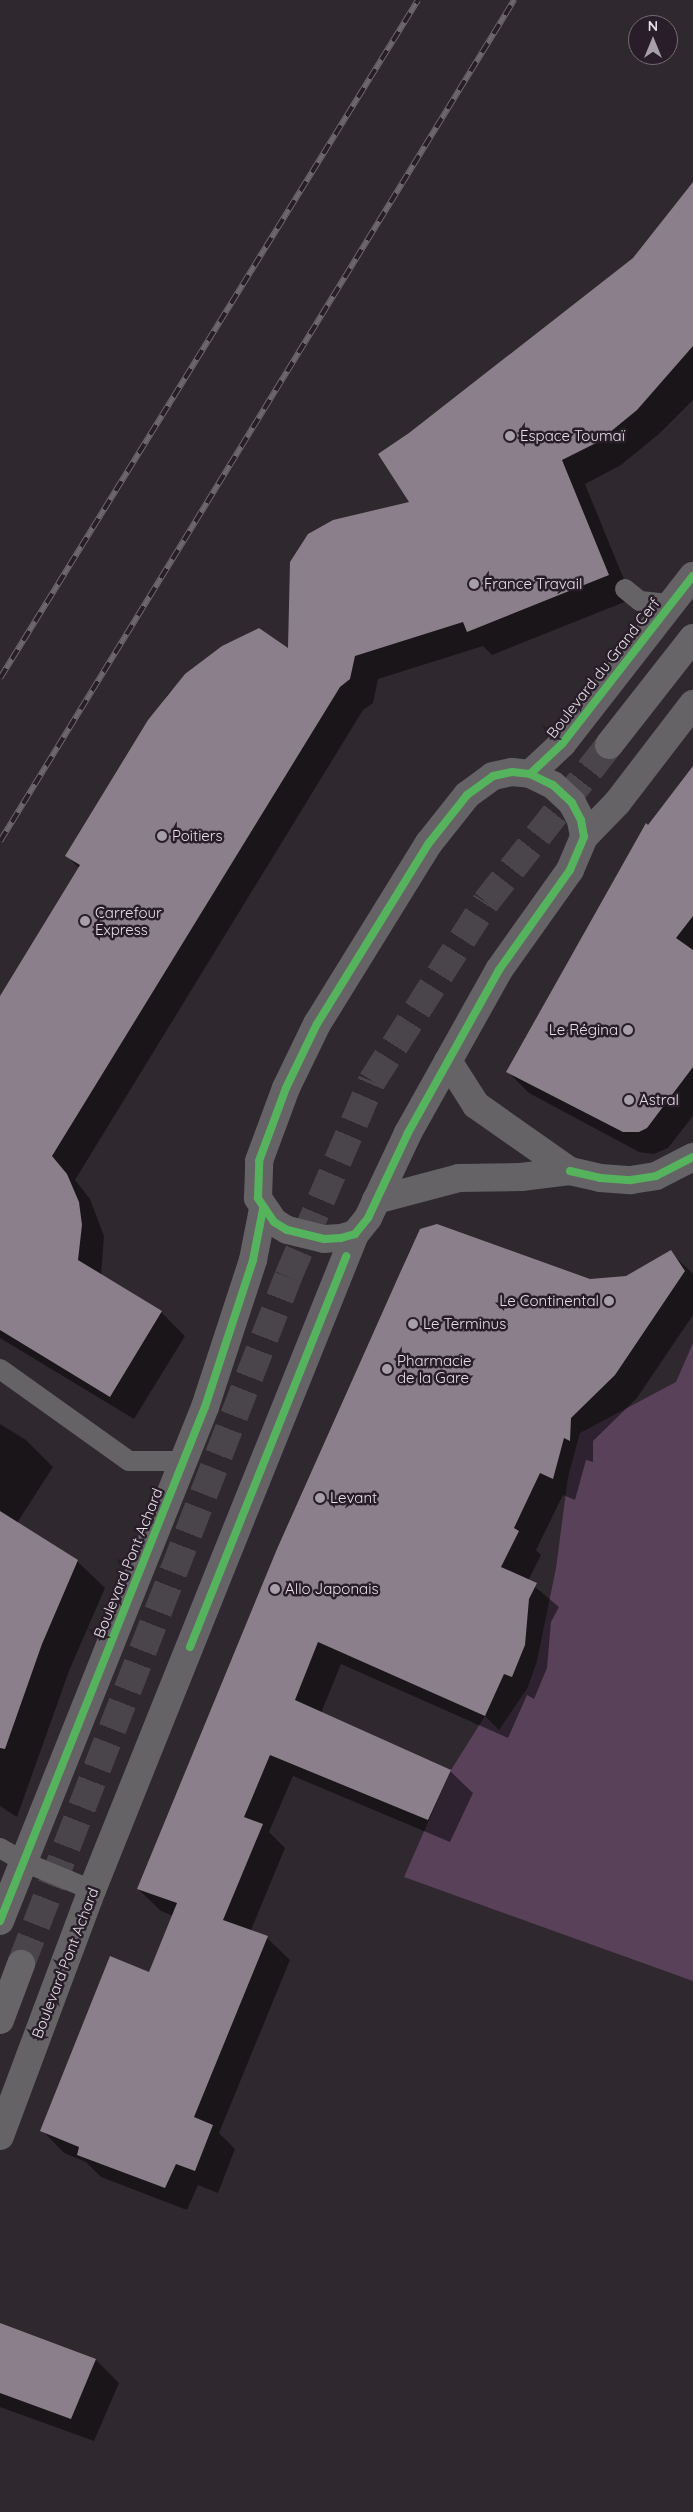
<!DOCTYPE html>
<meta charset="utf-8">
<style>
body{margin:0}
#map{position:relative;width:693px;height:2512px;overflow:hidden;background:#2f292f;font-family:Quicksand,sans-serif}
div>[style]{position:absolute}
.green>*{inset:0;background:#59415a}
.shadow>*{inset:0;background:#0007}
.building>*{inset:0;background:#8b7f8b}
.secondary-tunnel>*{height:28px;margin-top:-14px;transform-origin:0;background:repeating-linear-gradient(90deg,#4a444b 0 28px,transparent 0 42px)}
.service>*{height:20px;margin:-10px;padding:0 10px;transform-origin:10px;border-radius:10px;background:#656365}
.tertiary>*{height:28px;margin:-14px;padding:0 14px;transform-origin:14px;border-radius:14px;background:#656365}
.secondary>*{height:28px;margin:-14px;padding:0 14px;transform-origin:14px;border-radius:14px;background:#686568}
.rail>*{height:5.5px;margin-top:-2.75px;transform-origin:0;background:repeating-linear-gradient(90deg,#281d28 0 11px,#6b676b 0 22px);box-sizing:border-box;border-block:1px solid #6b676b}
.cycleway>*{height:8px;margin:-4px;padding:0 4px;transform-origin:4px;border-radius:4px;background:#56b35d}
.dots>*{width:14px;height:14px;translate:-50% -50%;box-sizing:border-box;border:2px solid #281d28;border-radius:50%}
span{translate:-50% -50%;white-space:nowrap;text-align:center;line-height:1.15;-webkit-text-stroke:5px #281d28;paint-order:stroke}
.poi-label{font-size:15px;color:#e6dfe7}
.left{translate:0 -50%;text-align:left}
.right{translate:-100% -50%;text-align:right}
.street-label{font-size:15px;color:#e6dfe7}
.north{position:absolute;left:628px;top:15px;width:50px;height:50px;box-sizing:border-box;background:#281d28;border:1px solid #746b74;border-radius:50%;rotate:0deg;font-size:14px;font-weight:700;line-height:20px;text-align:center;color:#e6dfe7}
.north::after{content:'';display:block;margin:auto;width:18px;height:22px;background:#a69fa7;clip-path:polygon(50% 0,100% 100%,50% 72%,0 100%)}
</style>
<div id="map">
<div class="green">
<div style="clip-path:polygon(693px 1343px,693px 1981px,404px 1877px,451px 1770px,485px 1716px,499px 1730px,528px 1687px,537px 1661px,556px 1568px,568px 1477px,580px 1433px,676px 1382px)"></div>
</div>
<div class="shadow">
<div style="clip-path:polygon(693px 184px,693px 400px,660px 433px,621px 465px,585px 484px,632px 599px,492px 655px,483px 646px,378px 679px,373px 703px,363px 710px,75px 1180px,90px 1199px,104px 1236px,101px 1276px,161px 1312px,185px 1336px,134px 1419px,0 1338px,0 998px,79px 868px,66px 855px,168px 694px,199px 664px,289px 650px,411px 503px,410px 434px,634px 259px)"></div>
<div style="clip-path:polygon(693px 767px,693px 1116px,668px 1148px,654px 1154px,639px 1152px,529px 1093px,508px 1072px,648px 827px)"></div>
<div style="clip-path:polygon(670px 1252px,693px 1274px,693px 1315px,637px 1398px,593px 1441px,593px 1462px,586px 1460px,575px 1500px,563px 1495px,536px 1550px,541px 1555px,528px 1581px,559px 1607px,551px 1622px,547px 1668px,534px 1699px,527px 1695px,508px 1738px,341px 1664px,321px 1713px,450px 1771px,473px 1793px,450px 1842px,293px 1776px,269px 1832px,285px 1848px,251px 1930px,267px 1938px,290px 1960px,219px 2133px,235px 2149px,218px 2193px,198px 2185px,187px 2210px,101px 2177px,86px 2162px,64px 2153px,42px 2130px,150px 1974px,173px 1916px,161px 1911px,138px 1889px,279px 1549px,590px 1280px,627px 1277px)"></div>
<div style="clip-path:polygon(0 1424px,26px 1440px,53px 1467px,17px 1523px,77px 1561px,105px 1588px,69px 1671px,17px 1817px,0 1806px)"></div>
<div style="clip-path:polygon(0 2324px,96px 2360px,119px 2383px,94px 2441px,0 2407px)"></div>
</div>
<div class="building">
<div style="clip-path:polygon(693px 182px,693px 346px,637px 410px,598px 442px,562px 460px,609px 575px,467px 632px,463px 622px,355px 656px,350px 679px,340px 687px,52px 1156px,67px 1174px,79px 1202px,82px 1225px,78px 1260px,162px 1311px,110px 1397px,0 1330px,0 996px,80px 865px,65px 856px,148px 720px,185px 674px,222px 646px,259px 628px,288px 648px,290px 562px,308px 534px,333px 520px,409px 502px,378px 454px,409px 433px,633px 258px)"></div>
<div style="clip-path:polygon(693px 766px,693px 916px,676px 938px,693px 950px,693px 1067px,647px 1128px,639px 1132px,623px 1132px,506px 1072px,646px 823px,648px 825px)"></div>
<div style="clip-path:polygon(437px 1224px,590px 1279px,626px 1276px,671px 1250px,685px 1271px,615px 1375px,571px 1418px,570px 1441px,564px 1438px,553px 1479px,540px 1473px,514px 1528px,519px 1531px,501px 1567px,537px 1583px,529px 1599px,525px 1645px,512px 1677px,504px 1674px,485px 1716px,318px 1642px,295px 1700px,451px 1770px,428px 1820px,270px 1755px,244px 1817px,263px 1824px,223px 1920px,268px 1936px,194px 2117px,213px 2125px,195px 2171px,176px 2164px,165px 2188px,77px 2155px,79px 2147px,40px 2131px,110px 1956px,149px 1972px,177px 1903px,137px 1889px,277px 1549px,400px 1273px,420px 1229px)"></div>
<div style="clip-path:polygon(0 1511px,78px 1560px,42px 1644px,5px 1749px,0 1748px)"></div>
<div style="clip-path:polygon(0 2323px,96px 2359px,71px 2419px,0 2393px)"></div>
</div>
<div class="secondary-tunnel">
<div style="left:21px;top:1964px;width:737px;rotate:-68.76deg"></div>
<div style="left:288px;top:1277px;width:213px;rotate:-66.8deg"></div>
<div style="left:372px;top:1081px;width:212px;rotate:-57.5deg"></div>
<div style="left:486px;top:902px;width:199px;rotate:-51.9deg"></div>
</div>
<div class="service">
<div style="left:625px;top:589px;width:19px;rotate:39deg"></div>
<div style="left:640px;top:601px;width:31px;rotate:6deg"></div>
<div style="left:0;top:1369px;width:158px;rotate:35.5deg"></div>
<div style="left:129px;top:1461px;width:55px"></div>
<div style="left:0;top:1848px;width:28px;rotate:30deg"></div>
<div style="left:24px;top:1862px;width:74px;rotate:22.4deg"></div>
</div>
<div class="tertiary">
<div style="left:512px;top:772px;width:18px;rotate:6deg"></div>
<div style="left:530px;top:774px;width:25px;rotate:26deg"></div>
<div style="left:553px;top:785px;width:26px;rotate:43deg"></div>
<div style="left:572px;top:803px;width:19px;rotate:62deg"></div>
<div style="left:581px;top:820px;width:17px;rotate:80deg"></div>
<div style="left:584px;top:837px;width:36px;rotate:113deg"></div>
<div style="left:570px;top:870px;width:123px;rotate:125.4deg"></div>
<div style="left:499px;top:970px;width:187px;rotate:119.2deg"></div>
<div style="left:408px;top:1133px;width:94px;rotate:115.2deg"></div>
<div style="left:368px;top:1218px;width:21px;rotate:129deg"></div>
<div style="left:355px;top:1234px;width:15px;rotate:164deg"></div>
<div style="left:341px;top:1238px;width:17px;rotate:177deg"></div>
<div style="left:324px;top:1239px;width:38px;rotate:-166deg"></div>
<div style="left:287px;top:1230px;width:15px;rotate:-148deg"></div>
<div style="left:274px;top:1222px;width:29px;rotate:-124deg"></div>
<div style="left:258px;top:1198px;width:37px;rotate:-88deg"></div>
<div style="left:259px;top:1161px;width:78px;rotate:-69.7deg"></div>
<div style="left:286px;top:1088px;width:71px;rotate:-64.2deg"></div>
<div style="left:317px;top:1024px;width:213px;rotate:-58.3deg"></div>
<div style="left:429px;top:843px;width:61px;rotate:-51.6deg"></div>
<div style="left:467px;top:795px;width:32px;rotate:-36deg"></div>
<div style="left:493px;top:776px;width:19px;rotate:-12deg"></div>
<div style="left:530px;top:774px;width:44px;rotate:-43.2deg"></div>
<div style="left:562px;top:744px;width:213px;rotate:-52.1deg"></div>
<div style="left:584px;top:837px;width:47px;rotate:-45.9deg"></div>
<div style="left:617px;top:803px;width:125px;rotate:-52.5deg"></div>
<div style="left:448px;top:1061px;width:52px;rotate:57.5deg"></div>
<div style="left:476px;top:1105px;width:115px;rotate:35.1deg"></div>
<div style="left:570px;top:1171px;width:31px;rotate:13deg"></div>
<div style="left:600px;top:1178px;width:31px;rotate:4deg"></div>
<div style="left:631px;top:1180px;width:25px;rotate:-9deg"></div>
<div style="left:656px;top:1176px;width:42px;rotate:-27.2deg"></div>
<div style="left:376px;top:1200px;width:86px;rotate:-14.8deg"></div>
<div style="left:459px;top:1178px;width:62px;rotate:-0.9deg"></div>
<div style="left:521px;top:1177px;width:49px;rotate:-7deg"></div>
<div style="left:0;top:1921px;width:553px;rotate:-68.26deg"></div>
<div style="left:205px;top:1407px;width:155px;rotate:-71.9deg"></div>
<div style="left:253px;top:1260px;width:52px;rotate:-78.9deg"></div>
<div style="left:0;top:2136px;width:263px;rotate:-69.5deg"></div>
<div style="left:92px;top:1890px;width:707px;rotate:-68.15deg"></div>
</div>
<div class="secondary">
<div style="left:609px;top:745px;width:136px;rotate:-51.9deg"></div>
<div style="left:0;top:2020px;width:60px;rotate:-69.4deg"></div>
</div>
<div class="rail">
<div style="left:0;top:678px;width:796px;rotate:-58.35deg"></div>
<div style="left:0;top:841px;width:986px;rotate:-58.57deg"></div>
</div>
<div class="cycleway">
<div style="left:512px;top:772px;width:18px;rotate:6deg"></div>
<div style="left:530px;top:774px;width:25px;rotate:26deg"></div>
<div style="left:553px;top:785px;width:26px;rotate:43deg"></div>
<div style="left:572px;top:803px;width:19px;rotate:62deg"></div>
<div style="left:581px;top:820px;width:17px;rotate:80deg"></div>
<div style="left:584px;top:837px;width:36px;rotate:113deg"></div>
<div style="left:570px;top:870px;width:123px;rotate:125.4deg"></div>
<div style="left:499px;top:970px;width:187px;rotate:119.2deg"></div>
<div style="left:408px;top:1133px;width:94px;rotate:115.2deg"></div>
<div style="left:368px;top:1218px;width:21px;rotate:129deg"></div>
<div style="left:355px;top:1234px;width:15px;rotate:164deg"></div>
<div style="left:341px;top:1238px;width:17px;rotate:177deg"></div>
<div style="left:324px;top:1239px;width:38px;rotate:-166deg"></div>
<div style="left:287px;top:1230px;width:15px;rotate:-148deg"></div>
<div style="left:274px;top:1222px;width:29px;rotate:-124deg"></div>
<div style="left:258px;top:1198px;width:37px;rotate:-88deg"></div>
<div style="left:259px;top:1161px;width:78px;rotate:-69.7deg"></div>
<div style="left:286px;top:1088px;width:71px;rotate:-64.2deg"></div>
<div style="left:317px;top:1024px;width:213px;rotate:-58.3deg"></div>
<div style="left:429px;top:843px;width:61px;rotate:-51.6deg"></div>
<div style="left:467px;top:795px;width:32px;rotate:-36deg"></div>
<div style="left:493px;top:776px;width:19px;rotate:-12deg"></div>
<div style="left:530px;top:774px;width:44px;rotate:-43.2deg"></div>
<div style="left:562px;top:744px;width:213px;rotate:-52.1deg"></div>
<div style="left:570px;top:1171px;width:31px;rotate:13deg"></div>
<div style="left:600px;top:1178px;width:31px;rotate:4deg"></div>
<div style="left:631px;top:1180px;width:25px;rotate:-9deg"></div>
<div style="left:656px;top:1176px;width:42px;rotate:-27.2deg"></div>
<div style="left:190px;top:1647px;width:421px;rotate:-68.2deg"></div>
<div style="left:0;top:1921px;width:553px;rotate:-68.26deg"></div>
<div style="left:205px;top:1407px;width:155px;rotate:-71.9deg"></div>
<div style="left:253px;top:1260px;width:52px;rotate:-78.9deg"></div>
</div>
<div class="dots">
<div style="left:510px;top:436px;background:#a69fa7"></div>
<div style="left:474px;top:584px;background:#a69fa7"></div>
<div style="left:162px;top:836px;background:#a69fa7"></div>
<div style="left:85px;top:921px;background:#a69fa7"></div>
<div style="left:628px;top:1030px;background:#a69fa7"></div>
<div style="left:629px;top:1100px;background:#a69fa7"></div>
<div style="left:609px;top:1301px;background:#a69fa7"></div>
<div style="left:413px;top:1324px;background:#a69fa7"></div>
<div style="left:387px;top:1369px;background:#a69fa7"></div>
<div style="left:320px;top:1498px;background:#a69fa7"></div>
<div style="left:275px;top:1589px;background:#a69fa7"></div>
</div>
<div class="poi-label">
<span class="left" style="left:520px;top:436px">Espace Toumaï</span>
<span class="left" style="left:484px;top:584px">France Travail</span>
<span class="left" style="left:172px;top:836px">Poitiers</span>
<span class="left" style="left:95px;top:921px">Carrefour<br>Express</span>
<span class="right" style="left:618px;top:1030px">Le Régina</span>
<span class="left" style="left:639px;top:1100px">Astral</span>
<span class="right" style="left:599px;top:1301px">Le Continental</span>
<span class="left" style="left:423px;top:1324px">Le Terminus</span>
<span class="left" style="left:397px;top:1369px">Pharmacie<br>de la Gare</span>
<span class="left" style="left:330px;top:1498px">Levant</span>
<span class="left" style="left:285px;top:1589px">Allo Japonais</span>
</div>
<div class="street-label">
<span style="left:603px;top:668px;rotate:-52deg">Boulevard du Grand Cerf</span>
<span style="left:128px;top:1563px;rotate:-68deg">Boulevard Pont Achard</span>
<span style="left:65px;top:1963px;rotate:-69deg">Boulevard Pont Achard</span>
</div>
<div class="north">N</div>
</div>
